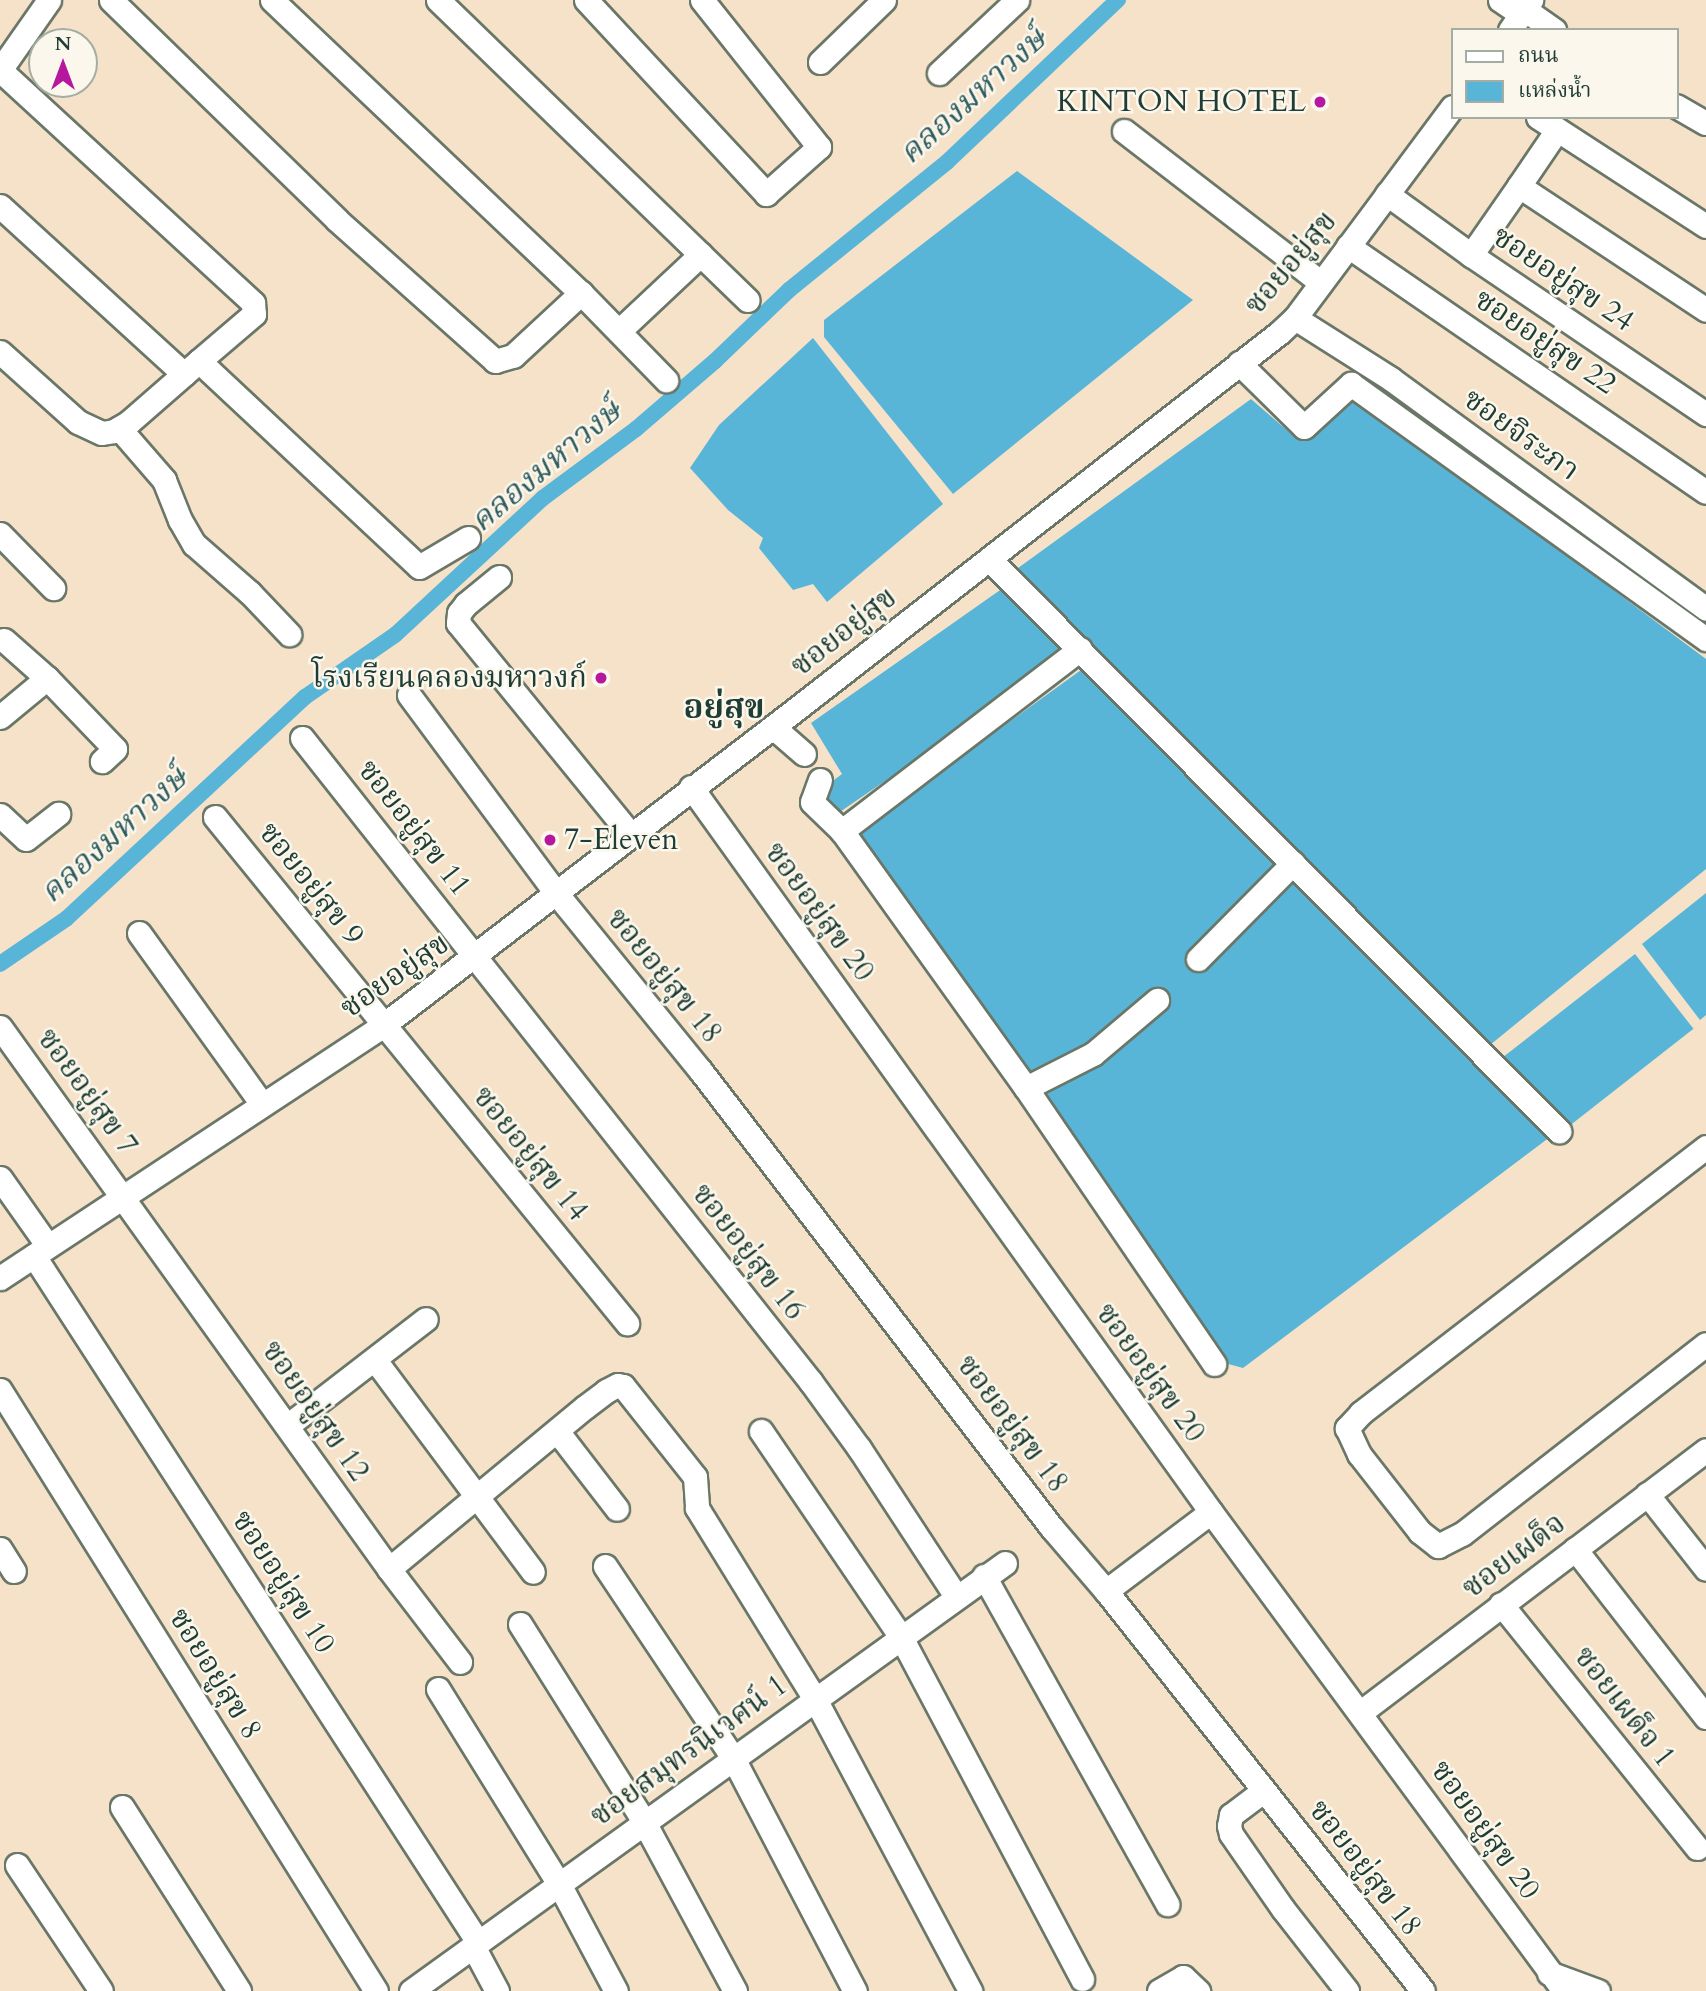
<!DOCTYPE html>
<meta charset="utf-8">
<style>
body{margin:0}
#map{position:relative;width:1706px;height:1991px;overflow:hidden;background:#f5e2c9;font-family:Cardo,"Noto Serif Thai",serif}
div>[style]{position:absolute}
.water>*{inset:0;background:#59b5d7;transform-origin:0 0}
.canal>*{height:16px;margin:-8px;padding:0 8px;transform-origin:8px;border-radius:8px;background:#59b5d7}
.roads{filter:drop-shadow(2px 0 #6a7768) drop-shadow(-2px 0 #6a7768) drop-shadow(0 2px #6a7768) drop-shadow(0 -2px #6a7768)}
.minor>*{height:23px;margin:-11.5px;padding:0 11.5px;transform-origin:11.5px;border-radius:11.5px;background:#fff}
.dots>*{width:19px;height:19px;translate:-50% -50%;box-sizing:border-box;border:4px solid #fbf7ec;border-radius:50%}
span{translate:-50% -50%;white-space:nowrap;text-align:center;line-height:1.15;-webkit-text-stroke:5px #fbf7ec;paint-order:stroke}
.poi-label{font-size:30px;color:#1f3d34}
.right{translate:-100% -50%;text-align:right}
.left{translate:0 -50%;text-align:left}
.street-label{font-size:30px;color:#1f3d34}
.water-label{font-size:32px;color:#2e5b5d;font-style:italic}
.quarter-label{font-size:33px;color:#1f3d34;font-weight:700}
.legend{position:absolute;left:1451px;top:28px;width:228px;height:91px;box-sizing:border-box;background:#fbf7ec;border:2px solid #a3ada2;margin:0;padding:9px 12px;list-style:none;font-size:21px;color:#1f3d34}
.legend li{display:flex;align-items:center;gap:14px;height:35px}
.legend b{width:35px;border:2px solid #a3ada2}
.north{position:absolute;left:28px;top:28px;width:70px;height:70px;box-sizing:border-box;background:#fbf7ec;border:2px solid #a3ada2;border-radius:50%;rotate:0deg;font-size:19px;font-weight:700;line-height:28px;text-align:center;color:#1f3d34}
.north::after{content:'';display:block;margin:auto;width:24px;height:32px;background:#b5179e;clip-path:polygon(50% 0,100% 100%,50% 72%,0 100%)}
</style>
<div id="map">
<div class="water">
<div style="clip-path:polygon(1017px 171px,1193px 300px,953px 494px,824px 337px,824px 320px)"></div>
<div style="clip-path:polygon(813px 338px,943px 504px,827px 602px,813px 584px,793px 590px,759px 548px,763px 538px,728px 510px,690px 468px,719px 425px)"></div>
<div style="clip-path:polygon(1345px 390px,1706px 659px,1706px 869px,1490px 1045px,1014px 571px,1251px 399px,1296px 438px)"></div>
<div style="clip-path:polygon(1003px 588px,1064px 650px,1061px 660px,834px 816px,818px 792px,842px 774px,811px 723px)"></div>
<div style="clip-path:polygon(1081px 670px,1550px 1137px,1243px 1368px,1221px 1362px,847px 839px)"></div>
<div style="clip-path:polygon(1706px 893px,1706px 1015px,1700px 1020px,1642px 944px)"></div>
<div style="left:1635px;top:954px;width:95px;height:167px;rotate:52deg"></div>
</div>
<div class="canal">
<div style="left:0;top:964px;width:80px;rotate:-34.3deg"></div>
<div style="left:66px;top:919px;width:326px;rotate:-42.9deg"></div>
<div style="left:305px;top:697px;width:109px;rotate:-34.6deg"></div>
<div style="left:395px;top:635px;width:202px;rotate:-42.8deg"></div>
<div style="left:543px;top:498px;width:116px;rotate:-36.6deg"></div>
<div style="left:636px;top:429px;width:104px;rotate:-40.7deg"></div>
<div style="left:715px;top:361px;width:103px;rotate:-43.8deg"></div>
<div style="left:789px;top:290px;width:203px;rotate:-39deg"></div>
<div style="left:947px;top:162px;width:236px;rotate:-43.5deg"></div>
</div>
<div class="roads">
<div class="minor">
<div style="left:49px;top:0;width:85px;rotate:125deg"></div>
<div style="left:0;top:70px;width:344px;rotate:42.6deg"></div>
<div style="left:253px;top:303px;width:11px;rotate:85deg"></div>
<div style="left:254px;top:314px;width:72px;rotate:139.5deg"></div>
<div style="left:111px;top:0;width:315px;rotate:44.2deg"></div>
<div style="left:337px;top:220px;width:212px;rotate:41.7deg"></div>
<div style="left:495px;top:361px;width:19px;rotate:-16deg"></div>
<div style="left:513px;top:356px;width:93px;rotate:-42.8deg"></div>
<div style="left:272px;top:0;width:426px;rotate:43.5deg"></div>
<div style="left:581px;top:293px;width:122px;rotate:45.7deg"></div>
<div style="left:438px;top:0;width:431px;rotate:44.1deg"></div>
<div style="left:586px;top:0;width:265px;rotate:47.1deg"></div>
<div style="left:766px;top:194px;width:71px;rotate:-41.6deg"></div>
<div style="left:819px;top:147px;width:188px;rotate:-128.5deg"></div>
<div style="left:1500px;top:0;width:25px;rotate:34deg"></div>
<div style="left:1524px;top:9px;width:37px;rotate:35deg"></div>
<div style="left:1510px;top:30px;width:37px;rotate:-55deg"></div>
<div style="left:820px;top:62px;width:89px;rotate:-44.1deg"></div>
<div style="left:939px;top:73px;width:107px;rotate:-43.1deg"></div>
<div style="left:1676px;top:106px;width:34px;rotate:30deg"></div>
<div style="left:1538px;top:117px;width:200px;rotate:33deg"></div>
<div style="left:1557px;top:130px;width:68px;rotate:124.2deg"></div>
<div style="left:1519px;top:186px;width:224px;rotate:33.5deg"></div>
<div style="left:1124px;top:131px;width:247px;rotate:37.6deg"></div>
<div style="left:1387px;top:194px;width:104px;rotate:36deg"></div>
<div style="left:1471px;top:255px;width:284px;rotate:34.1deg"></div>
<div style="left:0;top:206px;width:249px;rotate:42.4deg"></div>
<div style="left:184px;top:374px;width:20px;rotate:-41deg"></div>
<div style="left:199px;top:361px;width:301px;rotate:43.1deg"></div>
<div style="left:419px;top:567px;width:57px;rotate:-30.6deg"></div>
<div style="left:1348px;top:246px;width:434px;rotate:34.5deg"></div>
<div style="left:1471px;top:255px;width:84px;rotate:-55.2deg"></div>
<div style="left:1295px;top:318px;width:114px;rotate:32.4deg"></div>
<div style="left:1391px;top:379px;width:390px;rotate:36.1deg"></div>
<div style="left:619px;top:331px;width:112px;rotate:-43.2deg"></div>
<div style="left:0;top:352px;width:105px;rotate:41.9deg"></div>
<div style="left:78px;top:422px;width:26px;rotate:25deg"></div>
<div style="left:102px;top:433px;width:12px;rotate:-9deg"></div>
<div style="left:114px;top:431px;width:17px;rotate:-31deg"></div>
<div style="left:129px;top:422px;width:73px;rotate:-41.1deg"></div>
<div style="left:1239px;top:363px;width:91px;rotate:44.6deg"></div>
<div style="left:1304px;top:427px;width:64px;rotate:-42.5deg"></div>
<div style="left:1351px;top:384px;width:437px;rotate:35.7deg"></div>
<div style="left:119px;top:428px;width:69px;rotate:49.1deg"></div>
<div style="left:164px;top:480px;width:43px;rotate:68.2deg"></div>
<div style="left:180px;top:520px;width:28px;rotate:60deg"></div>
<div style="left:194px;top:544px;width:74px;rotate:41.2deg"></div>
<div style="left:250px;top:593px;width:57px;rotate:46.4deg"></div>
<div style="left:0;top:534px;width:76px;rotate:45.5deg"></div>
<div style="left:989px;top:559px;width:808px;rotate:45.1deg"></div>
<div style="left:499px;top:577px;width:43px;rotate:140.7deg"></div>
<div style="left:466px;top:604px;width:11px;rotate:128deg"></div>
<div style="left:459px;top:613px;width:10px;rotate:96deg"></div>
<div style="left:458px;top:623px;width:272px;rotate:50.8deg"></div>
<div style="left:4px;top:640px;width:57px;rotate:41.5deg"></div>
<div style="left:1080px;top:649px;width:300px;rotate:142.6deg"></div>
<div style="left:842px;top:831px;width:316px;rotate:54.4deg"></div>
<div style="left:1026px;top:1088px;width:334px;rotate:55.7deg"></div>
<div style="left:409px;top:695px;width:247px;rotate:53.4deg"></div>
<div style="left:556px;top:893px;width:228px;rotate:50.9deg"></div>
<div style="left:700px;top:1070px;width:578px;rotate:52.46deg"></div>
<div style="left:1052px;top:1528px;width:83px;rotate:49.4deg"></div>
<div style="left:1106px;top:1591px;width:510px;rotate:51.6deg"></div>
<div style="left:0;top:717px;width:61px;rotate:-39.7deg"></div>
<div style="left:47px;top:678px;width:98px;rotate:46.2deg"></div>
<div style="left:115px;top:749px;width:18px;rotate:137deg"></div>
<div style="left:773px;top:727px;width:41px;rotate:41.1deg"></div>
<div style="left:302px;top:738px;width:821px;rotate:51.68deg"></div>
<div style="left:811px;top:1382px;width:82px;rotate:54deg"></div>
<div style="left:859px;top:1448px;width:177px;rotate:56.8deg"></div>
<div style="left:820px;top:780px;width:23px;rotate:110deg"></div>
<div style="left:812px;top:802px;width:42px;rotate:44deg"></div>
<div style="left:691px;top:787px;width:892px;rotate:54.35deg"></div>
<div style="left:1211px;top:1512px;width:595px;rotate:53.61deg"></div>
<div style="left:0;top:815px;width:35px;rotate:43deg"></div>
<div style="left:26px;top:839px;width:41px;rotate:-38deg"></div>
<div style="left:215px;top:817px;width:653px;rotate:50.85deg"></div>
<div style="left:139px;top:933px;width:211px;rotate:54.3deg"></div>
<div style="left:1198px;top:959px;width:135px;rotate:-45.3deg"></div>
<div style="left:0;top:1027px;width:667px;rotate:54.33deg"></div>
<div style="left:389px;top:1569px;width:117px;rotate:52.6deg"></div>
<div style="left:1026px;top:1088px;width:75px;rotate:-26.9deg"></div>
<div style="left:1093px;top:1054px;width:84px;rotate:-40.2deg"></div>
<div style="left:1706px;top:1147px;width:436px;rotate:142.4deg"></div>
<div style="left:1361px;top:1413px;width:21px;rotate:133deg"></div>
<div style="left:1347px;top:1428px;width:29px;rotate:65deg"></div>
<div style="left:1359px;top:1454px;width:99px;rotate:52deg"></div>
<div style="left:1420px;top:1532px;width:23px;rotate:38deg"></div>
<div style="left:1438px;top:1546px;width:27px;rotate:-27deg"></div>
<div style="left:1462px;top:1534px;width:309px;rotate:-37.9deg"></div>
<div style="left:0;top:1178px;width:83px;rotate:54.8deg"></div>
<div style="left:34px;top:1256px;width:817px;rotate:57.09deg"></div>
<div style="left:0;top:1278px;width:463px;rotate:-33.4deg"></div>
<div style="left:386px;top:1023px;width:510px;rotate:-37.43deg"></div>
<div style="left:791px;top:713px;width:619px;rotate:-37.91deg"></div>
<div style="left:1279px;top:333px;width:22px;rotate:-43deg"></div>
<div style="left:1295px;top:318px;width:263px;rotate:-53.3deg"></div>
<div style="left:375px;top:1360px;width:264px;rotate:53.3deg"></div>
<div style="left:0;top:1390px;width:709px;rotate:57.97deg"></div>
<div style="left:287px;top:1426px;width:175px;rotate:-37.6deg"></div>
<div style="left:557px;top:1431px;width:98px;rotate:52.4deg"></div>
<div style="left:761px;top:1431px;width:249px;rotate:55.8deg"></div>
<div style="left:901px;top:1637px;width:387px;rotate:62.1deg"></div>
<div style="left:1647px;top:1494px;width:95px;rotate:51.8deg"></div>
<div style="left:0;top:1549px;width:26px;rotate:58deg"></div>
<div style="left:1575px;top:1549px;width:213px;rotate:52.1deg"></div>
<div style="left:605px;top:1566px;width:231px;rotate:56.3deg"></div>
<div style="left:733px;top:1758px;width:263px;rotate:62.4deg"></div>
<div style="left:389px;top:1569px;width:254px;rotate:-39.6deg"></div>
<div style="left:585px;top:1407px;width:26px;rotate:-37deg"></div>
<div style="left:606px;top:1391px;width:13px;rotate:-27deg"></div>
<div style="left:618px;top:1385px;width:5px;rotate:11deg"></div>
<div style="left:623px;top:1386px;width:116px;rotate:51.6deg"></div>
<div style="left:695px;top:1477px;width:31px;rotate:86deg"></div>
<div style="left:697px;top:1508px;width:225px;rotate:58.3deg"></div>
<div style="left:815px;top:1699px;width:331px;rotate:62deg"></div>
<div style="left:984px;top:1576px;width:376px;rotate:60.8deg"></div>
<div style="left:1106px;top:1591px;width:131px;rotate:-37deg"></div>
<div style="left:1501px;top:1604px;width:313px;rotate:51.2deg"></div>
<div style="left:520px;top:1624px;width:234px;rotate:57.9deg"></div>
<div style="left:644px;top:1822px;width:192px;rotate:61.7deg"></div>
<div style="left:438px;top:1689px;width:229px;rotate:58.2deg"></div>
<div style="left:559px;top:1884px;width:121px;rotate:62deg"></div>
<div style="left:1361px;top:1712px;width:433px;rotate:-37.2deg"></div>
<div style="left:1263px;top:1791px;width:40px;rotate:143deg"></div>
<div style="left:1231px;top:1815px;width:11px;rotate:100deg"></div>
<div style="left:1229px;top:1826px;width:8px;rotate:76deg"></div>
<div style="left:1231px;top:1834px;width:91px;rotate:55.3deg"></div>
<div style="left:1283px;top:1909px;width:104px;rotate:52deg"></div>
<div style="left:122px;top:1807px;width:218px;rotate:57.5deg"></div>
<div style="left:17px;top:1865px;width:151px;rotate:56.3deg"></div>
<div style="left:473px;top:1946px;width:51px;rotate:61.9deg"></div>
<div style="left:1549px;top:1973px;width:52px;rotate:20.2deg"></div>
<div style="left:411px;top:1991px;width:732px;rotate:-35.77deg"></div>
<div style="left:1159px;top:1991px;width:28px;rotate:-30deg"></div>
<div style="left:1183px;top:1977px;width:21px;rotate:43deg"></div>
</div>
</div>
<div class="dots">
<div style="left:1320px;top:102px;background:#b5179e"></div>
<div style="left:601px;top:678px;background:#b5179e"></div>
<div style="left:550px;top:840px;background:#b5179e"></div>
</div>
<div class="poi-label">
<span class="right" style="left:1306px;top:102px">KINTON HOTEL</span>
<span class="right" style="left:587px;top:678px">โรงเรียนคลองมหาวงก์</span>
<span class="left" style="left:564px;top:840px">7-Eleven</span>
</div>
<div class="street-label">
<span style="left:1291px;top:263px;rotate:-50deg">ซอยอยู่สุข</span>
<span style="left:1563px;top:279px;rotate:34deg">ซอยอยู่สุข 24</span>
<span style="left:1545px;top:342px;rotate:34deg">ซอยอยู่สุข 22</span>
<span style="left:1521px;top:435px;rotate:36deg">ซอยจิระภา</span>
<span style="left:844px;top:632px;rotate:-38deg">ซอยอยู่สุข</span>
<span style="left:414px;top:828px;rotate:52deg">ซอยอยู่สุข 11</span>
<span style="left:311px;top:884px;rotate:51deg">ซอยอยู่สุข 9</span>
<span style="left:819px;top:912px;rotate:54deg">ซอยอยู่สุข 20</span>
<span style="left:395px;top:976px;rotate:-35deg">ซอยอยู่สุข</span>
<span style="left:664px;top:976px;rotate:51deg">ซอยอยู่สุข 18</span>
<span style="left:87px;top:1092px;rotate:54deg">ซอยอยู่สุข 7</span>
<span style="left:530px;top:1154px;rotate:51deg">ซอยอยู่สุข 14</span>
<span style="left:748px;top:1252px;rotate:52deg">ซอยอยู่สุข 16</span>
<span style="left:1150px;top:1373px;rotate:54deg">ซอยอยู่สุข 20</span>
<span style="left:315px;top:1411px;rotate:55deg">ซอยอยู่สุข 12</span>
<span style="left:1012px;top:1424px;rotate:53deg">ซอยอยู่สุข 18</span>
<span style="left:1514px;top:1556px;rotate:-37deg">ซอยเผด็จ</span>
<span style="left:283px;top:1582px;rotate:57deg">ซอยอยู่สุข 10</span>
<span style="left:215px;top:1674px;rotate:58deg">ซอยอยู่สุข 8</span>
<span style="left:1624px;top:1707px;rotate:52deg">ซอยเผด็จ 1</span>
<span style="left:689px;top:1751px;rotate:-36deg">ซอยสมุทรนิเวศน์ 1</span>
<span style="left:1485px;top:1830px;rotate:54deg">ซอยอยู่สุข 20</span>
<span style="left:1365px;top:1868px;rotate:52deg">ซอยอยู่สุข 18</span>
</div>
<div class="water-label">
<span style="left:973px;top:96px;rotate:-42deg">คลองมหาวงษ์</span>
<span style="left:546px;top:466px;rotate:-40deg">คลองมหาวงษ์</span>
<span style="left:114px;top:835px;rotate:-42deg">คลองมหาวงษ์</span>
</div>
<div class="quarter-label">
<span style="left:724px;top:708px">อยู่สุข</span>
</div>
<ul class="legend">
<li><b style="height:9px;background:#fff"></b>ถนน</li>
<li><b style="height:19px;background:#59b5d7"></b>แหล่งน้ำ</li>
</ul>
<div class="north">N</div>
</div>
